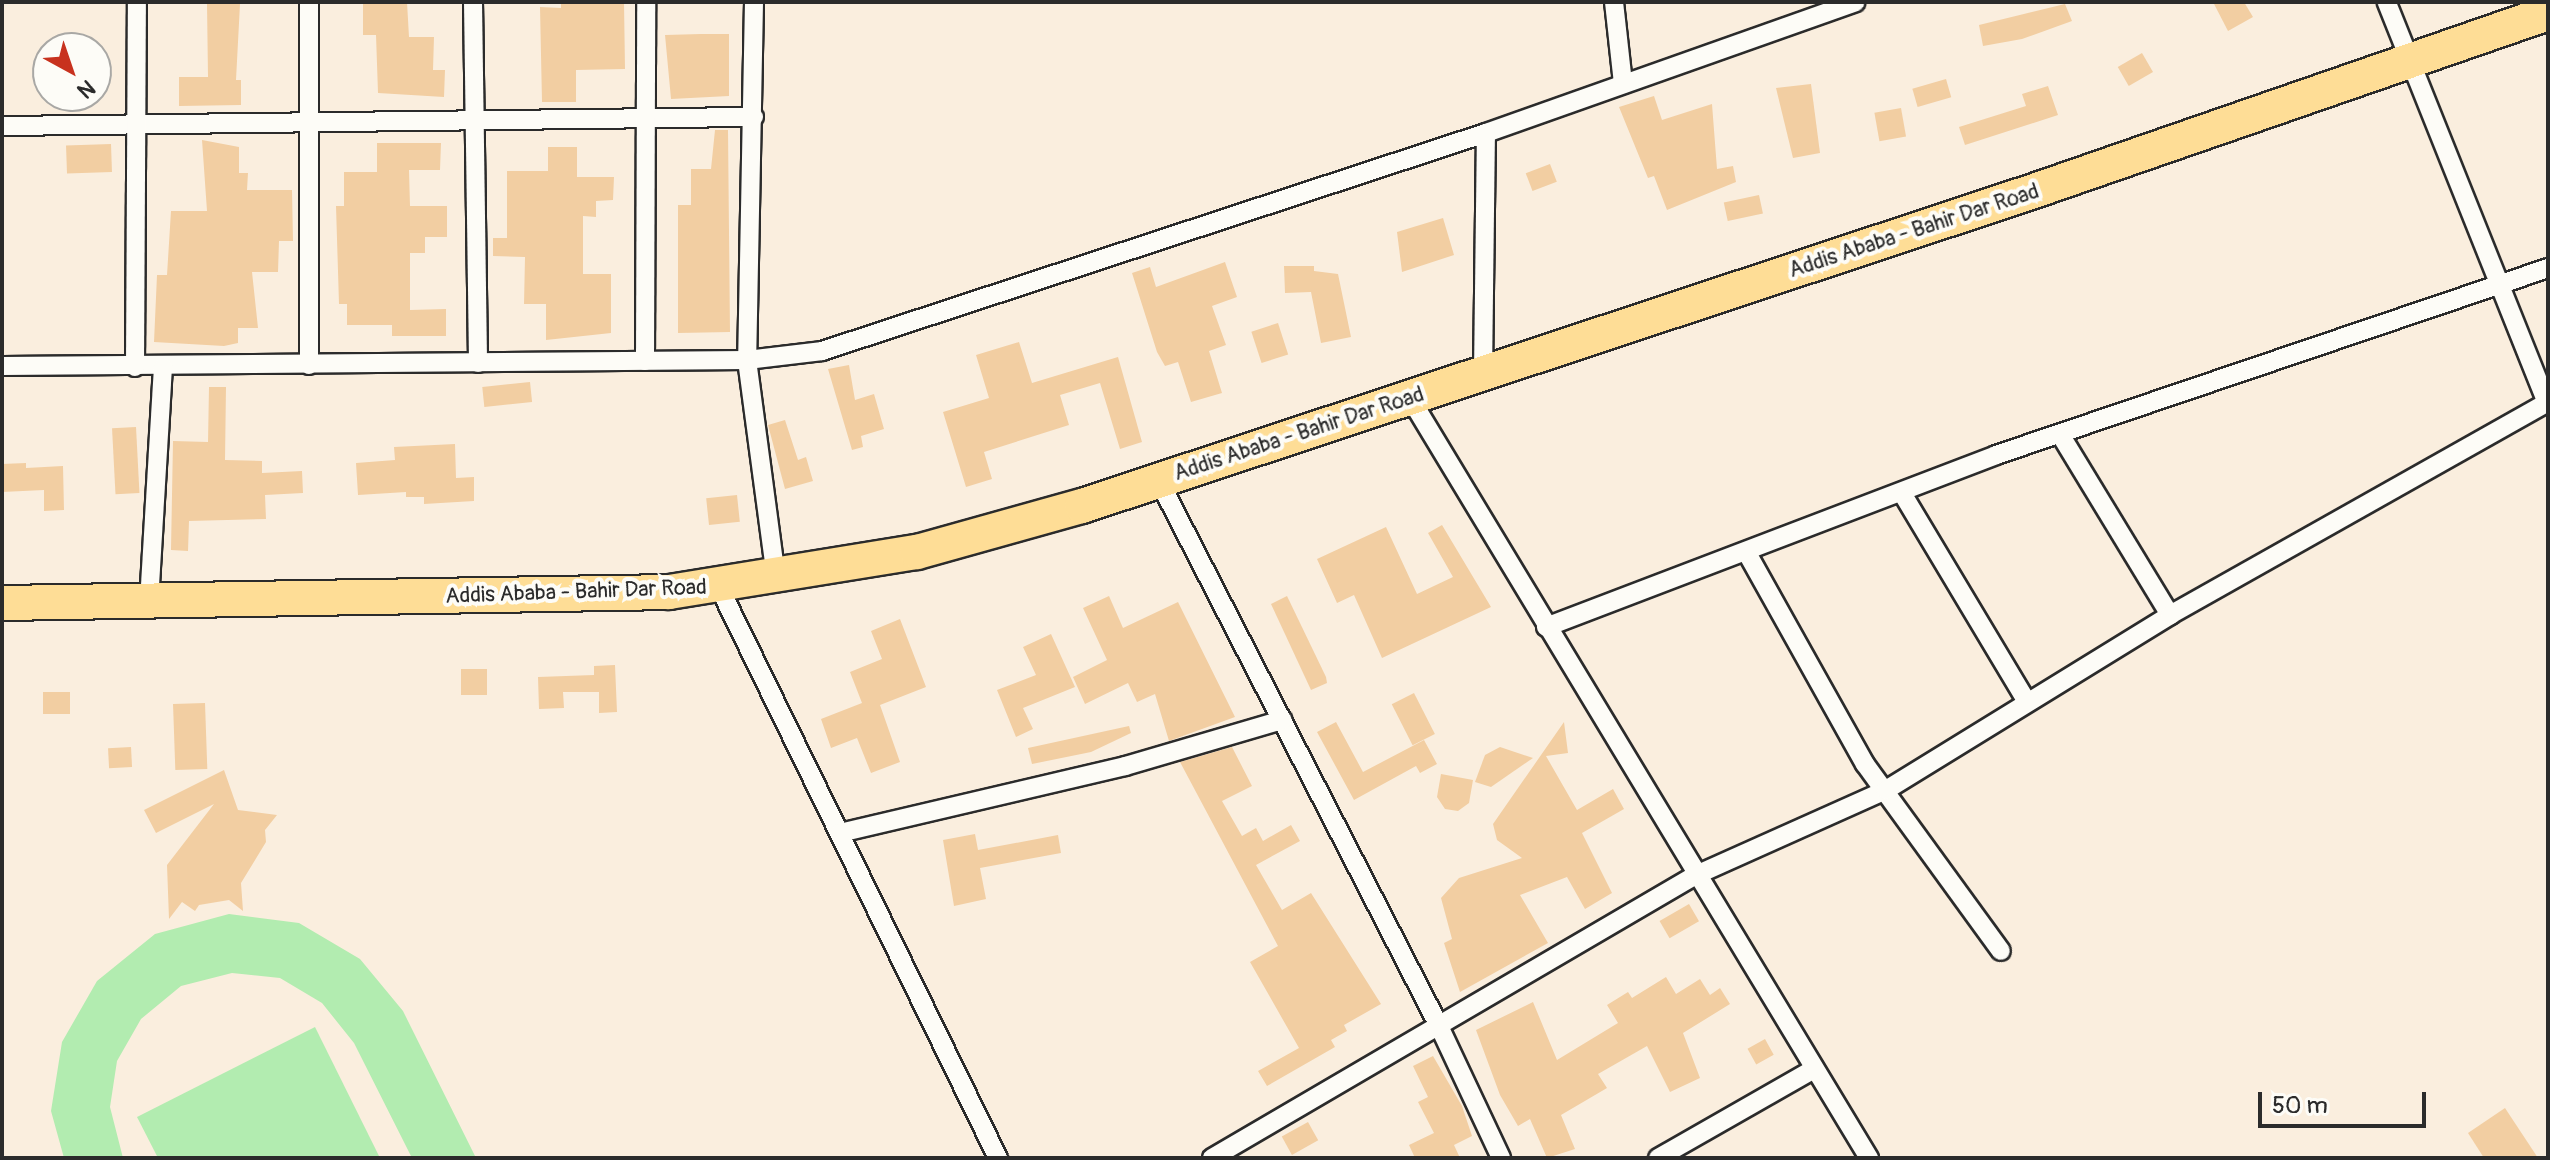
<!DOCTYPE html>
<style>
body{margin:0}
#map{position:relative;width:2550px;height:1160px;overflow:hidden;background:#faeede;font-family:Pangolin,sans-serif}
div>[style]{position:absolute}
.green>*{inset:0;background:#b2ecb0}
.building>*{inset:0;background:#f2cea2;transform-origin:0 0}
.roads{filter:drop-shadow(2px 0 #2b2b2b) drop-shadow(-2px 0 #2b2b2b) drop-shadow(0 2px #2b2b2b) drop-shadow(0 -2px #2b2b2b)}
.street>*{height:18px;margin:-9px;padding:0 9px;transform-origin:9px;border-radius:9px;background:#fdfcf7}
.highway>*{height:34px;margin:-17px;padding:0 17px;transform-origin:17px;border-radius:17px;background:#fedd96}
span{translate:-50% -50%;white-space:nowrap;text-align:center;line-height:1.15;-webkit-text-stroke:8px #fdfcf7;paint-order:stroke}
.street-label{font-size:22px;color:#2b2b2b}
.frame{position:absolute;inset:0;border:4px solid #2b2b2b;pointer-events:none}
.north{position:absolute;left:32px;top:32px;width:80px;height:80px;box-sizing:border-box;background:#fdfcf7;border:2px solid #a9a8a5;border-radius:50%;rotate:140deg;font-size:22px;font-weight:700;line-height:32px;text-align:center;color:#2b2b2b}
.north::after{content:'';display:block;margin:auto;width:28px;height:36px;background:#c8321e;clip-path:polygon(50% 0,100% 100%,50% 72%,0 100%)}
.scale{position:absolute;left:2258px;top:1092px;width:168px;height:36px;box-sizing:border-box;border:4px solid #2b2b2b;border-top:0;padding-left:10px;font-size:24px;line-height:28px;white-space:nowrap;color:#2b2b2b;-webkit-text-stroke:6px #fdfcf7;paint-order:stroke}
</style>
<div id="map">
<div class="green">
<div style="clip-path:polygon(229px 914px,299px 923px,360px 959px,403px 1011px,476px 1158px,412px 1158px,354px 1043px,322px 1003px,280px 978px,232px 973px,181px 986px,141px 1019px,117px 1061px,110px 1107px,123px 1158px,64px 1158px,51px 1111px,62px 1042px,97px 981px,155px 934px)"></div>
<div style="clip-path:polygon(315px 1027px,380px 1158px,158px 1158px,137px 1117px)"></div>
</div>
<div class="building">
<div style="clip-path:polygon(363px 2px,407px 2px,409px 37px,434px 37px,433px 70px,445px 70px,444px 97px,378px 93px,376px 35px,363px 35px)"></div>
<div style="clip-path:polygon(561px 2px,624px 2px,625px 69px,576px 70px,576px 102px,542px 102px,540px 7px,561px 8px)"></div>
<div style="clip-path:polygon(2213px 2px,2244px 2px,2253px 17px,2228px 31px)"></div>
<div style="clip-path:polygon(207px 4px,240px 4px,236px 80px,241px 80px,241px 105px,179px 106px,179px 77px,208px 77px)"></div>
<div style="clip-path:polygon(2065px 4px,2072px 21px,2022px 39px,1983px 46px,1979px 25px)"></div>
<div style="clip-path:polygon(701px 34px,729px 34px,729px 96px,671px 99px,665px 35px)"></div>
<div style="left:2142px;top:53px;width:22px;height:28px;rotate:60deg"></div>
<div style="left:1946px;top:79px;width:19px;height:35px;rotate:74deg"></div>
<div style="clip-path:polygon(1811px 84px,1820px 153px,1793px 158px,1776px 88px)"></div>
<div style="clip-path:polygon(2048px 86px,2058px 115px,1965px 145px,1959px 127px,2026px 106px,2022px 94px)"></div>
<div style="clip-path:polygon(1654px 96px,1662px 120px,1712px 104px,1717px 169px,1733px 166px,1736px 182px,1667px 210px,1654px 176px,1648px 178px,1619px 107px)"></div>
<div style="left:1901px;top:108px;width:29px;height:27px;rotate:80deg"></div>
<div style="clip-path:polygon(715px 130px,728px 130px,730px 332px,678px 333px,678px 205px,691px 205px,691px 169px,711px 169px)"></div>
<div style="clip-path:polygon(202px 140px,239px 147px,239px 173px,248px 173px,247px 190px,292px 190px,293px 241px,279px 241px,278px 272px,252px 272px,258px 328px,238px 328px,238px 343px,224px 346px,154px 342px,157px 275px,167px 275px,171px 211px,207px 211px)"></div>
<div style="clip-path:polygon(377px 143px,441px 143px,440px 170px,409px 170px,410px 206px,447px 206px,447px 237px,425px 237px,425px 253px,410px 253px,410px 310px,446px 309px,446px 336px,392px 336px,392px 325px,347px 325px,347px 304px,339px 304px,336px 206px,344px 206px,344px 172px,377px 172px)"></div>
<div style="left:111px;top:144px;width:28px;height:45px;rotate:88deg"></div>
<div style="clip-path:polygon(548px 147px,577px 147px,577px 177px,614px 177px,613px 200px,596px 201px,596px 217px,583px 216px,583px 274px,611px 274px,611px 333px,546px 340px,546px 304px,524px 304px,525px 257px,493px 256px,493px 238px,507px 238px,507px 171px,548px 171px)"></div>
<div style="left:1550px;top:164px;width:19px;height:26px;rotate:69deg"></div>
<div style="left:1759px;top:195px;width:19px;height:36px;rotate:78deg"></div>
<div style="clip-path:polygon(1443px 218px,1454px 255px,1402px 272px,1397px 232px)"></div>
<div style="clip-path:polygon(1225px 262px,1237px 297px,1212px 306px,1226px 345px,1209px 351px,1222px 393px,1191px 402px,1178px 362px,1165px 366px,1157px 352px,1132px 273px,1150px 267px,1156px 287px)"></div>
<div style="clip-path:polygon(1284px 266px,1314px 266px,1314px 271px,1338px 274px,1351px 337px,1321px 343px,1311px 292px,1285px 293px)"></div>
<div style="left:1278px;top:323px;width:33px;height:28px;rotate:72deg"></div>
<div style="clip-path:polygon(1019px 342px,1032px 383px,1118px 357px,1142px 442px,1120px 449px,1100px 383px,1060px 395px,1069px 425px,984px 452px,992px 479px,966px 487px,943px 412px,989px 398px,976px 355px)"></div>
<div style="clip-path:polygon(849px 365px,855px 400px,874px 394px,884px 429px,861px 436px,863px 447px,852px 450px,828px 369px)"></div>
<div style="left:530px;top:382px;width:20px;height:48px;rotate:84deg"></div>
<div style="clip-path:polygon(209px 387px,226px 387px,225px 460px,262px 461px,262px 473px,302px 471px,303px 493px,265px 495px,266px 519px,189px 521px,188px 551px,171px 550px,173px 441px,208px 442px)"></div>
<div style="clip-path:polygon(785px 420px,798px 460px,806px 457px,813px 481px,785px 489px,768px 425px)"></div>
<div style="left:136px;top:427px;width:66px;height:24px;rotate:87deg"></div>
<div style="clip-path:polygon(455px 444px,456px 478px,474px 477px,474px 501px,424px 504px,424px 497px,406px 497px,406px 492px,358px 495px,356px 463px,395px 460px,394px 447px)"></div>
<div style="clip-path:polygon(26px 463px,26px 468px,63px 466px,64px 510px,44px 511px,44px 490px,2px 492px,2px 464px)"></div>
<div style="left:737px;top:495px;width:27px;height:31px;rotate:84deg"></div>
<div style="clip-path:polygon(1442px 525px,1491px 607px,1382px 658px,1354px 595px,1337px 603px,1317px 559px,1386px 527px,1417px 594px,1453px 577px,1428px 533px)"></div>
<div style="clip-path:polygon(1109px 596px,1123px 628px,1178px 602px,1235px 717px,1169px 741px,1155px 694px,1137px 702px,1128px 683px,1085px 704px,1073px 677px,1107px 660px,1083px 608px)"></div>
<div style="clip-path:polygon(1287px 596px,1326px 677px,1327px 683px,1311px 690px,1271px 604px)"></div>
<div style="clip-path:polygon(900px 619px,926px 687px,880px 705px,900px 762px,871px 773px,857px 738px,831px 748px,821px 719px,862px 703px,850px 672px,882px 659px,871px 631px)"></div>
<div style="clip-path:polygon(1051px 634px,1075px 687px,1023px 708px,1033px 729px,1016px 737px,997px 690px,1036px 675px,1023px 647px)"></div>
<div style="clip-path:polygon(615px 665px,617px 712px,599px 713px,599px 692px,563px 692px,564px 708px,539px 709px,538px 677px,594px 675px,594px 666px)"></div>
<div style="left:461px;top:669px;width:26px;height:26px"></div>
<div style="left:70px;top:692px;width:22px;height:27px;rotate:90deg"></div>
<div style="left:1414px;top:693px;width:46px;height:25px;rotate:63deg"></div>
<div style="left:205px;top:703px;width:66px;height:32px;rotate:88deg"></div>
<div style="clip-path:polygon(1336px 722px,1363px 772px,1424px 740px,1437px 764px,1420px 773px,1416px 766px,1354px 800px,1317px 732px)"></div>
<div style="clip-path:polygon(1564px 722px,1568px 753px,1546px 756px,1577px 810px,1613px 789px,1624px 809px,1582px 833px,1612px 893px,1585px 909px,1567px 877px,1520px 895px,1548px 943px,1460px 992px,1444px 943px,1452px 939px,1441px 898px,1459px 878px,1522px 858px,1497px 840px,1493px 824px)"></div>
<div style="clip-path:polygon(1129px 726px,1131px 733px,1091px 752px,1032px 764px,1028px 748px)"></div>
<div style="left:131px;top:747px;width:20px;height:23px;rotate:87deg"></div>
<div style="clip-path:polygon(1232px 747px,1252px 786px,1222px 801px,1242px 836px,1256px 828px,1263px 841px,1291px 825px,1300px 841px,1256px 865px,1282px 910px,1311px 893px,1381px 1004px,1344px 1025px,1347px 1031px,1331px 1040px,1335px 1047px,1267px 1086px,1258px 1071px,1299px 1048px,1250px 962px,1278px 946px,1180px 762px)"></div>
<div style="clip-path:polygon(1500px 747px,1533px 758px,1491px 787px,1475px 782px,1485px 755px)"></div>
<div style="clip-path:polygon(224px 770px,238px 810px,277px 815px,265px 830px,266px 842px,241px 883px,243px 911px,229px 900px,199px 905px,195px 911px,182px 902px,169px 919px,167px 865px,214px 804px,156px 833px,144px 810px)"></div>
<div style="clip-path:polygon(1441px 774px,1473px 780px,1469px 803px,1458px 811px,1445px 809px,1437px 797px)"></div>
<div style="clip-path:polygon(975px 834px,978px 850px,1058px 835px,1061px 853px,980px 868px,986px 899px,954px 906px,943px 840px)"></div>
<div style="left:1689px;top:904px;width:20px;height:34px;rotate:60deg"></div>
<div style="clip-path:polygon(1666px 977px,1676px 994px,1700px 979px,1710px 995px,1720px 988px,1730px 1004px,1683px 1033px,1700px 1078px,1670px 1092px,1647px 1046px,1598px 1074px,1607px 1088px,1561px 1115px,1575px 1149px,1547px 1158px,1530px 1119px,1518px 1126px,1500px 1095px,1476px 1030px,1533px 1002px,1557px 1060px,1618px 1023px,1607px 1005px,1628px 992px,1632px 998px)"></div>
<div style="left:1765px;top:1039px;width:18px;height:20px;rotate:61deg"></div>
<div style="clip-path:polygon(1433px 1056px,1462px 1106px,1472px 1136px,1454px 1145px,1460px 1158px,1415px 1158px,1409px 1145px,1434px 1133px,1418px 1102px,1428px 1097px,1413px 1066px)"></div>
<div style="clip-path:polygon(2505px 1108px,2538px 1158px,2484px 1158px,2468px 1133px)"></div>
<div style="left:1308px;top:1122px;width:21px;height:30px;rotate:61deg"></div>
</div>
<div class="roads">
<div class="street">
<div style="left:473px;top:2px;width:361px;rotate:89.2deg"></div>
<div style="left:754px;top:2px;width:358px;rotate:91.1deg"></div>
<div style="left:747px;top:360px;width:219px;rotate:82.4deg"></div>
<div style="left:1614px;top:2px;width:82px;rotate:83.7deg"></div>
<div style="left:2px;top:126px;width:752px;rotate:-0.69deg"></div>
<div style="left:645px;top:361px;width:359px;rotate:-89.8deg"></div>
<div style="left:309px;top:365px;width:363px;rotate:-90deg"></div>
<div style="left:2px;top:366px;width:745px;rotate:-0.46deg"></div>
<div style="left:747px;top:360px;width:76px;rotate:-6.8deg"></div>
<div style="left:822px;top:351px;width:699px;rotate:-18.18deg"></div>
<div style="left:1486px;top:133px;width:392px;rotate:-19.5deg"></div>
<div style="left:135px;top:367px;width:365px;rotate:-89.7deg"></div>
<div style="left:1483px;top:374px;width:241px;rotate:-89.3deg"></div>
<div style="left:1410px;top:398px;width:888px;rotate:58.87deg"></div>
<div style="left:2060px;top:434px;width:212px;rotate:58.7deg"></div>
<div style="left:1159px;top:481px;width:613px;rotate:62.81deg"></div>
<div style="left:1439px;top:1026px;width:146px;rotate:64.8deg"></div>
<div style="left:1902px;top:493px;width:244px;rotate:59.1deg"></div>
<div style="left:1747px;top:553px;width:242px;rotate:60.8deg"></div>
<div style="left:1865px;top:764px;width:231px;rotate:54deg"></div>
<div style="left:719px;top:587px;width:636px;rotate:63.96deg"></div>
<div style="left:149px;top:602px;width:235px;rotate:-86.6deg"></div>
<div style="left:1546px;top:627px;width:482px;rotate:-20.9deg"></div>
<div style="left:1996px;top:455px;width:583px;rotate:-18.71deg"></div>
<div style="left:840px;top:833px;width:293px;rotate:-13.2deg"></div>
<div style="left:1125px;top:766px;width:164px;rotate:-16.3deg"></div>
<div style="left:1212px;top:1158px;width:561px;rotate:-30.32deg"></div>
<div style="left:1696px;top:875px;width:208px;rotate:-24.1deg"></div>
<div style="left:1886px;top:790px;width:334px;rotate:-31.6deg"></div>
<div style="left:2170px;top:615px;width:433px;rotate:-29.4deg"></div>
<div style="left:2547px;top:403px;width:432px;rotate:-111.8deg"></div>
<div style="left:1658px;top:1158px;width:180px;rotate:-29.7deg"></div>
</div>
<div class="highway">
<div style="left:2px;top:603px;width:667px;rotate:-0.94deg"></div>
<div style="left:669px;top:592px;width:251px;rotate:-9.2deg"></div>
<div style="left:917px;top:552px;width:171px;rotate:-15.6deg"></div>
<div style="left:1082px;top:506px;width:1000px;rotate:-18.31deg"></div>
<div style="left:2031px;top:192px;width:547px;rotate:-19.1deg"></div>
</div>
</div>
<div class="street-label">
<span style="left:1914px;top:231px;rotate:-18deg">Addis Ababa - Bahir Dar Road</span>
<span style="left:1299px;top:434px;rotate:-18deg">Addis Ababa - Bahir Dar Road</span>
<span style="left:576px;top:592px;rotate:-2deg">Addis Ababa - Bahir Dar Road</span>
</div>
<div class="frame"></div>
<div class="north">N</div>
<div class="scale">50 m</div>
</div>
